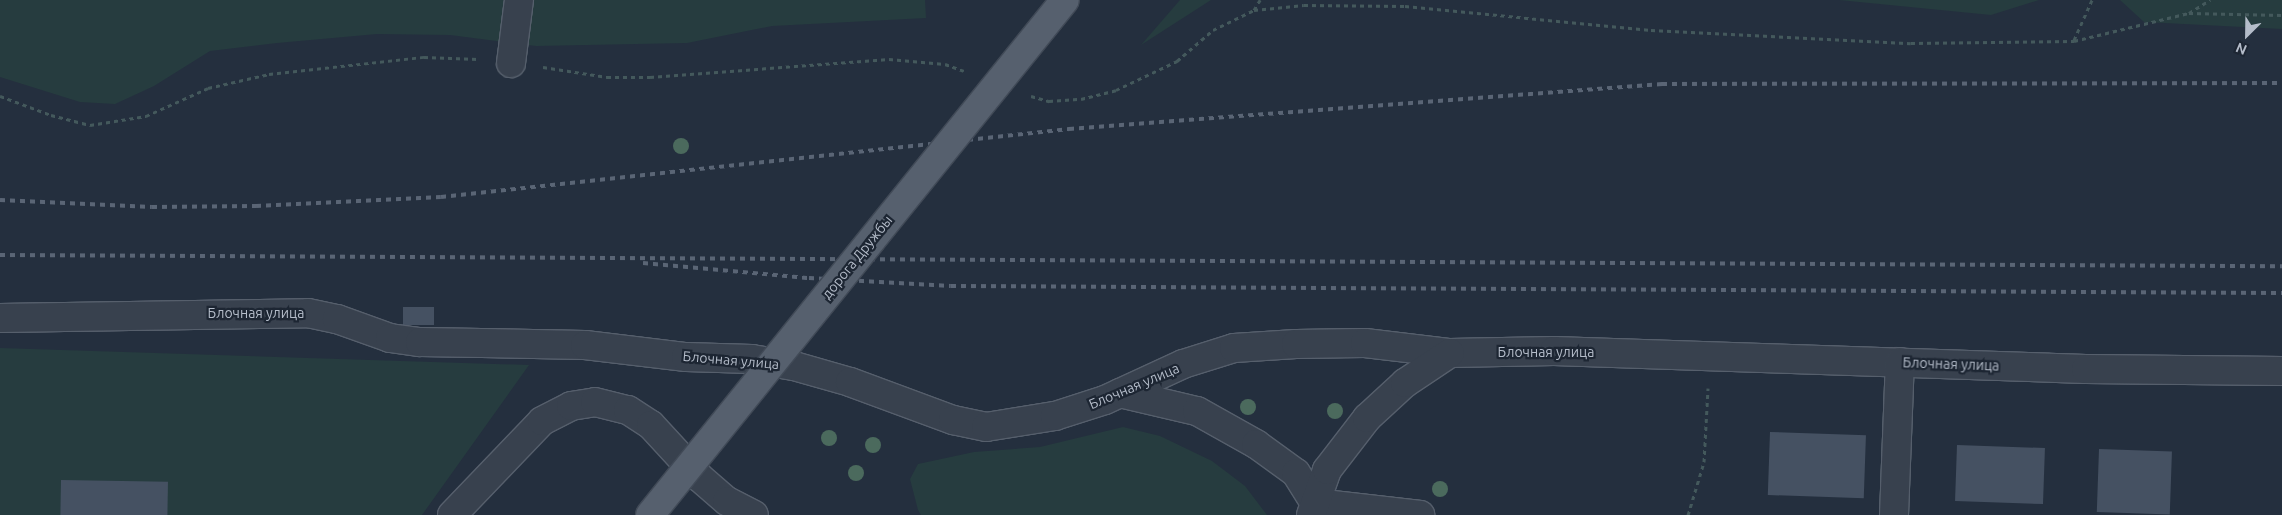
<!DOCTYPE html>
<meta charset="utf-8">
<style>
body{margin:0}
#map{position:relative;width:2282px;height:515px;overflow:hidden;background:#242f3e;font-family:Ubuntu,sans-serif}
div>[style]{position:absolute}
.green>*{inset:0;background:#263c3f}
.building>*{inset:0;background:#455162;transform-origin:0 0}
.path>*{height:3px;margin-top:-1.5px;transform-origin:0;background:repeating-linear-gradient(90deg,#44595c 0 4px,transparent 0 8px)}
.roads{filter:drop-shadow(1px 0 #565f6c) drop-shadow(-1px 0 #565f6c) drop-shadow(0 1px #565f6c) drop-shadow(0 -1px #565f6c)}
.minor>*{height:28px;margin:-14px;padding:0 14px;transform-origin:14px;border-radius:14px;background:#38414e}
.rail>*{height:4px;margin-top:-2px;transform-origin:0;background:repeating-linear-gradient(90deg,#5a6575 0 5px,transparent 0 10px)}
.bridges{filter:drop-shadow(1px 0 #414a57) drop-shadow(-1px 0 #414a57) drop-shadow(0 1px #414a57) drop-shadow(0 -1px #414a57)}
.major-bridge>*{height:28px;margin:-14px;padding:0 14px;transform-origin:14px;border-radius:14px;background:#56606e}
.trees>*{width:16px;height:16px;margin:-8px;border-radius:50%;background:#4b6a5d}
span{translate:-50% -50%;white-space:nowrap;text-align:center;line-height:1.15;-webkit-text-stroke:4.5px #1d2633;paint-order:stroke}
.street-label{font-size:14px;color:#b4bcc9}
.north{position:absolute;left:2222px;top:10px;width:50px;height:50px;-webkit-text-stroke:4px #1d2633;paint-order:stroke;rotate:203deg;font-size:14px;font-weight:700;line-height:20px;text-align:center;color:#b4bcc9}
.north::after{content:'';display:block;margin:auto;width:18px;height:22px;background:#b4bcc9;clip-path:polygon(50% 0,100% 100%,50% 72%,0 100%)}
</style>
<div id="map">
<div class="green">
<div style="clip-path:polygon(0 0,925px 0,926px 18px,772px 26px,687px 43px,536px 46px,450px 35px,377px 34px,277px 43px,210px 51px,154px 86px,115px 104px,80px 102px,0 77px)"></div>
<div style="clip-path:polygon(1180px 0,1211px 0,1141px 45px)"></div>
<div style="clip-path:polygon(1839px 0,2039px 0,1991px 15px)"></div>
<div style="clip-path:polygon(2120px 0,2282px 0,2282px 29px,2144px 22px)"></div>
<div style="clip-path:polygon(0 348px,529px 365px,422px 515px,0 515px)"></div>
<div style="clip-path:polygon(1123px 427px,1160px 436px,1212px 461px,1245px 486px,1267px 515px,921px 515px,918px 510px,910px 479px,918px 464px,974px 452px,1040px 447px)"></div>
</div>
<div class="building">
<div style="left:403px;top:307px;width:31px;height:18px"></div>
<div style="left:1770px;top:432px;width:96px;height:63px;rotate:2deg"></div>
<div style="left:1957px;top:445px;width:88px;height:56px;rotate:2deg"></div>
<div style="left:2099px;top:449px;width:73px;height:63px;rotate:2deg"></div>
<div style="left:61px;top:480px;width:107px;height:35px;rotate:1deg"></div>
</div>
<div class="path">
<div style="left:1254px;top:10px;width:12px;rotate:-59deg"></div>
<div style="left:2189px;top:13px;width:25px;rotate:-32deg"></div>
<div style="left:2074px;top:40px;width:44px;rotate:-65.8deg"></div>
<div style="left:543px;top:67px;width:65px;rotate:8.9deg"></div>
<div style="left:607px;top:77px;width:43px"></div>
<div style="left:650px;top:77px;width:240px;rotate:-4.3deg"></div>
<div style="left:889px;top:59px;width:56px;rotate:5.1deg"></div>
<div style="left:945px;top:64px;width:20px;rotate:20deg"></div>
<div style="left:0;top:96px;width:54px;rotate:20.4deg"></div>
<div style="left:51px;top:115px;width:40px;rotate:14.4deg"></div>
<div style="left:90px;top:125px;width:57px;rotate:-9.1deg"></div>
<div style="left:146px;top:116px;width:68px;rotate:-24.3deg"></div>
<div style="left:208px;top:88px;width:63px;rotate:-12.9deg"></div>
<div style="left:269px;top:74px;width:156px;rotate:-6.3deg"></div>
<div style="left:424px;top:57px;width:54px;rotate:2.1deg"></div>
<div style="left:1031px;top:96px;width:19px;rotate:16deg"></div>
<div style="left:1049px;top:101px;width:32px;rotate:-4deg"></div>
<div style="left:1081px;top:99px;width:36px;rotate:-14deg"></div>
<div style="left:1116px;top:90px;width:68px;rotate:-25.4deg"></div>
<div style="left:1177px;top:61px;width:48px;rotate:-40.7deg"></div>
<div style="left:1213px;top:30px;width:46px;rotate:-26deg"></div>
<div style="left:1254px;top:10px;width:50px;rotate:-5.7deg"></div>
<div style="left:1304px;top:5px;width:101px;rotate:0.6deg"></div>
<div style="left:1405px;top:6px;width:247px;rotate:5.6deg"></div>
<div style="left:1651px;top:30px;width:260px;rotate:2.9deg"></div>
<div style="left:1911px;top:43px;width:163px;rotate:-0.7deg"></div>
<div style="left:2074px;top:41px;width:118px;rotate:-13.7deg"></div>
<div style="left:2189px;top:13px;width:93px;rotate:1.2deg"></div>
<div style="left:1688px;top:515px;width:55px;rotate:-73.2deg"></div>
<div style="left:1704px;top:462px;width:74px;rotate:-86.9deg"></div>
</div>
<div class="roads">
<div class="minor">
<div style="left:511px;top:63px;width:64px;rotate:-82.8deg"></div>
<div style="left:0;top:318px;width:308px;rotate:-0.9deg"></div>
<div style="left:308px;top:313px;width:30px;rotate:12deg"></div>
<div style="left:337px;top:319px;width:56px;rotate:19.7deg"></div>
<div style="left:390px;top:338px;width:30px;rotate:8deg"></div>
<div style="left:420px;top:342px;width:165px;rotate:1deg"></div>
<div style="left:585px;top:345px;width:102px;rotate:6.8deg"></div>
<div style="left:686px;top:357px;width:66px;rotate:1.7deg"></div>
<div style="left:752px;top:359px;width:43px;rotate:9.5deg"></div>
<div style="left:794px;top:366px;width:58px;rotate:15.9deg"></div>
<div style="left:850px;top:382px;width:110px;rotate:20.3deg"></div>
<div style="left:953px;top:420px;width:34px;rotate:12deg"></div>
<div style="left:986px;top:427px;width:70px;rotate:-9.1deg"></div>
<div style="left:1055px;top:416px;width:52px;rotate:-17.7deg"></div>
<div style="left:1105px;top:400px;width:86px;rotate:-24.8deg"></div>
<div style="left:1183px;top:364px;width:53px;rotate:-17.4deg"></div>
<div style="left:1234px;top:348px;width:62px;rotate:-3.7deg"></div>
<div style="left:1296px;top:344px;width:69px;rotate:-0.8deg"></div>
<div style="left:1365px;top:343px;width:86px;rotate:6.7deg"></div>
<div style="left:1450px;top:353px;width:104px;rotate:-1.1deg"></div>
<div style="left:1554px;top:351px;width:532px;rotate:1.94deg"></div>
<div style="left:2086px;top:369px;width:196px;rotate:0.6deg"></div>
<div style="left:1120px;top:393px;width:79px;rotate:13.2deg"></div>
<div style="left:1197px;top:411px;width:68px;rotate:29.2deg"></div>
<div style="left:1256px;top:444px;width:49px;rotate:35.9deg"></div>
<div style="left:1296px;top:473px;width:36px;rotate:58deg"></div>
<div style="left:1315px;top:503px;width:106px;rotate:6.5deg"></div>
<div style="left:452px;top:515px;width:130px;rotate:-46.2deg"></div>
<div style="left:542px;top:421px;width:33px;rotate:-27deg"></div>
<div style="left:571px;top:406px;width:24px;rotate:-9deg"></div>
<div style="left:595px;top:402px;width:34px;rotate:14deg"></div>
<div style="left:628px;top:410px;width:27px;rotate:33deg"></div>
<div style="left:651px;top:425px;width:71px;rotate:47.3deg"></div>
<div style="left:699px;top:477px;width:37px;rotate:41deg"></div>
<div style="left:727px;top:501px;width:30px;rotate:27deg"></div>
<div style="left:1311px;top:515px;width:48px;rotate:-70.4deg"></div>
<div style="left:1327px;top:470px;width:66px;rotate:-52.4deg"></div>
<div style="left:1367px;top:418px;width:52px;rotate:-42.6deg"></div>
<div style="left:1405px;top:383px;width:54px;rotate:-33.7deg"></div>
<div style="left:1894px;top:515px;width:153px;rotate:-87.8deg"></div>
</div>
</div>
<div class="rail">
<div style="left:0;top:200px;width:152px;rotate:2.6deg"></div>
<div style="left:152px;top:207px;width:104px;rotate:-0.6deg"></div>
<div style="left:256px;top:206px;width:185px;rotate:-2.8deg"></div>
<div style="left:441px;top:197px;width:632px;rotate:-6.18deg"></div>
<div style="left:1069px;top:129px;width:595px;rotate:-4.34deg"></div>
<div style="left:1662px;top:84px;width:620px;rotate:-0.09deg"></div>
<div style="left:0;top:255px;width:2282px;rotate:0.28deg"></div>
<div style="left:643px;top:263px;width:167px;rotate:5.2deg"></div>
<div style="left:809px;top:278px;width:142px;rotate:3.2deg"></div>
<div style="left:951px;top:286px;width:1331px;rotate:0.3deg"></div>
</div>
<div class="bridges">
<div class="major-bridge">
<div style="left:650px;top:515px;width:661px;rotate:-51.14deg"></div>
</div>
</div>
<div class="trees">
<div style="left:681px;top:146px"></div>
<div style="left:1248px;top:407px"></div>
<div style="left:1335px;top:411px"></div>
<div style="left:829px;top:438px"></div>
<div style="left:873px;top:445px"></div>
<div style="left:856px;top:473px"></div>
<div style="left:1440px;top:489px"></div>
</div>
<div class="street-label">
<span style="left:857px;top:257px;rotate:-51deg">дорога Дружбы</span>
<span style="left:256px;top:313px">Блочная улица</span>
<span style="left:1546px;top:352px">Блочная улица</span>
<span style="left:731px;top:360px;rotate:5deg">Блочная улица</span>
<span style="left:1951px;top:364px;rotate:2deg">Блочная улица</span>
<span style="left:1134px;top:386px;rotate:-23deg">Блочная улица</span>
</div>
<div class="north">N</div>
</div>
